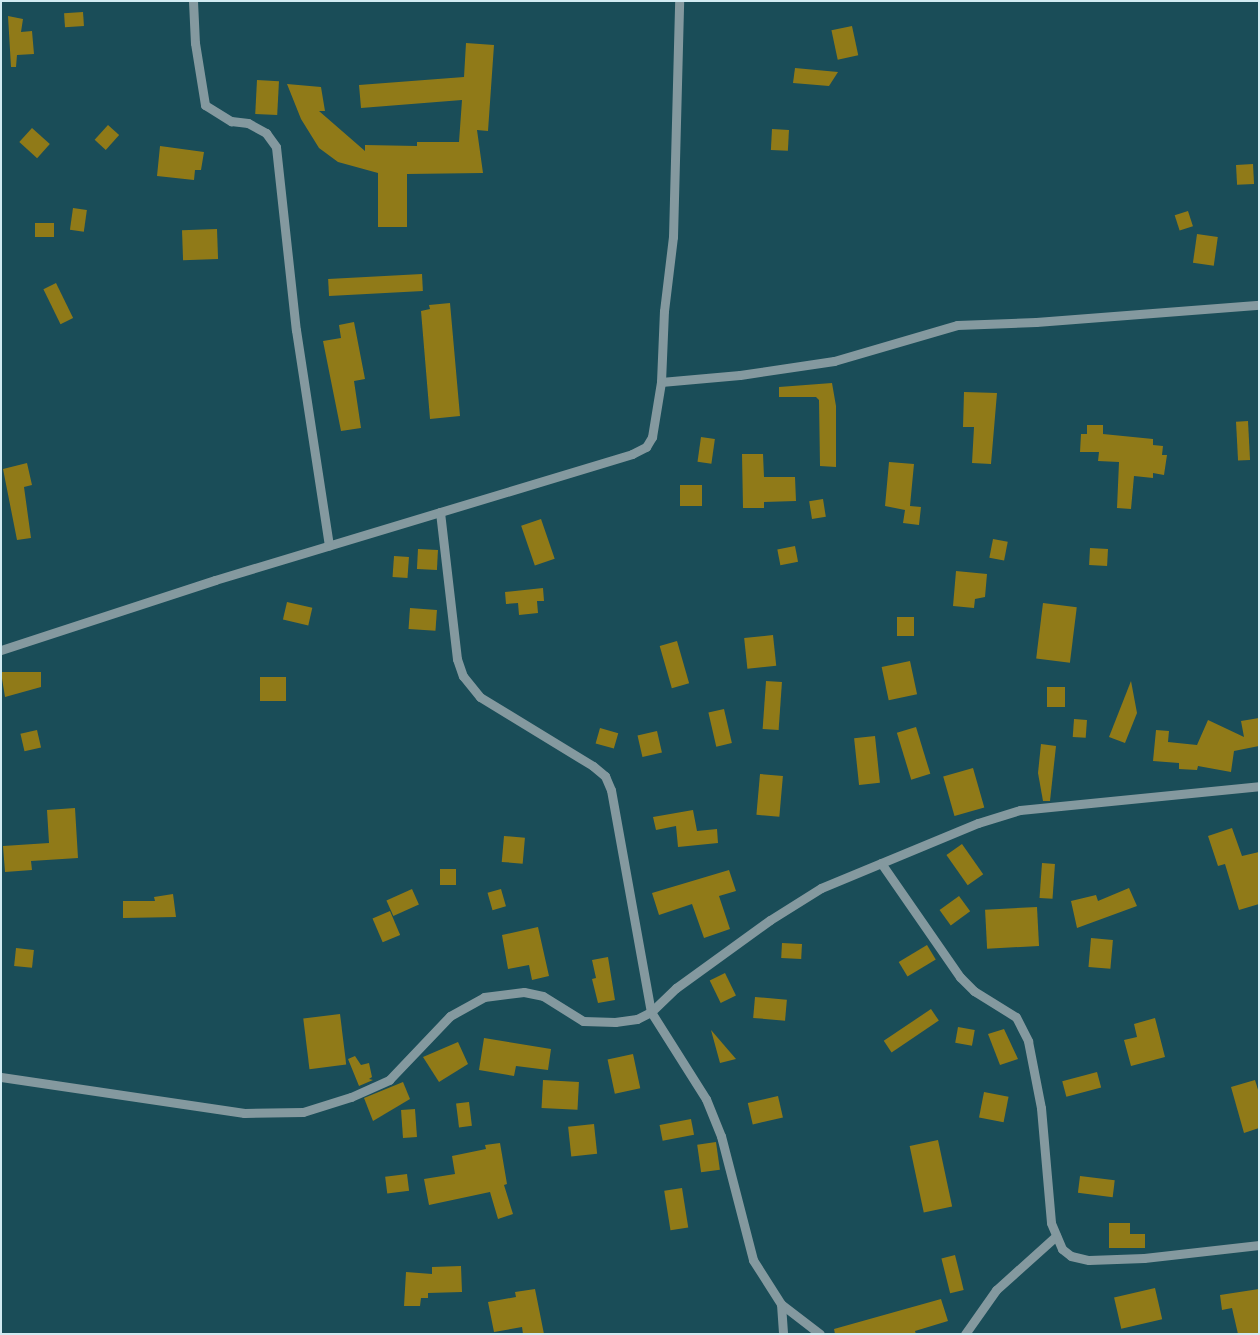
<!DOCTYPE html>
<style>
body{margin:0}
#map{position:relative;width:1260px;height:1335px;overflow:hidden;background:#1a4d58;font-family:Signika,sans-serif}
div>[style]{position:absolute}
.building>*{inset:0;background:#907a18;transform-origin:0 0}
.minor>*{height:9px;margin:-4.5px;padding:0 4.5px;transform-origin:4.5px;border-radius:4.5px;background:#84999f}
span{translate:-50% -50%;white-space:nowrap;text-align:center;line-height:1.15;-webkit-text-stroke:5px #1a2f34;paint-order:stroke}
.frame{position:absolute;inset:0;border:2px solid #d2ebf2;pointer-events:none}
</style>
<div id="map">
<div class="building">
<div style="left:83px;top:12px;width:14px;height:19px;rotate:86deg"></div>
<div style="clip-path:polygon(8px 16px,23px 19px,21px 32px,32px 31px,34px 54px,17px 55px,16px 67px,11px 67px)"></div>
<div style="left:852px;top:26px;width:30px;height:21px;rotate:78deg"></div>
<div style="clip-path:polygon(466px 43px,494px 45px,488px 131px,477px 130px,483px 173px,407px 174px,407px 227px,378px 227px,378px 173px,338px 162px,319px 148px,301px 119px,287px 84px,321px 87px,325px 111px,319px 111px,365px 151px,365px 145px,417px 146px,417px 142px,459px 142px,462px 100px,361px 108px,359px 85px,464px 77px)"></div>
<div style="clip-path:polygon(795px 68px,838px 72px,829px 86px,793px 83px)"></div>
<div style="left:257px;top:80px;width:22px;height:34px;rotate:3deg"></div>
<div style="left:108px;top:125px;width:15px;height:20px;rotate:42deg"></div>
<div style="left:32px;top:128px;width:24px;height:19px;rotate:42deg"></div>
<div style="left:772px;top:129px;width:17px;height:21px;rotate:3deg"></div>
<div style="clip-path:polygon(160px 146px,204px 152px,201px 170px,195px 170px,194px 180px,157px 176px)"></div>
<div style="left:1253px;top:164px;width:20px;height:17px;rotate:87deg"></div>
<div style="left:73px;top:208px;width:14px;height:22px;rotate:8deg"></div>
<div style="left:1188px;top:211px;width:16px;height:14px;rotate:72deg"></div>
<div style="left:35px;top:223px;width:19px;height:14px"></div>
<div style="left:217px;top:229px;width:30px;height:35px;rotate:88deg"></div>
<div style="left:1197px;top:234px;width:21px;height:29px;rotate:8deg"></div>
<div style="left:422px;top:274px;width:17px;height:94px;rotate:87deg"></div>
<div style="left:56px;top:283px;width:39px;height:14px;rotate:64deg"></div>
<div style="clip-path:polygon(450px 303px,460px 416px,430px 419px,421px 311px,430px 309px,429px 305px)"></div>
<div style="clip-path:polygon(354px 322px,365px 379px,354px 381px,361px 428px,341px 431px,323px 341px,341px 338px,339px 325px)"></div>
<div style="clip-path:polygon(832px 383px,836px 406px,836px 467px,820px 466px,819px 400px,816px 397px,779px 397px,779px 387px)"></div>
<div style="clip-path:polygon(964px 392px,997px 393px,991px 464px,972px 463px,974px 427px,963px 427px)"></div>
<div style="left:1248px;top:421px;width:39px;height:12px;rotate:87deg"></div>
<div style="clip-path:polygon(1087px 425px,1103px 425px,1103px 434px,1153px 439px,1153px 445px,1163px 446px,1162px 455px,1167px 455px,1164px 475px,1153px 473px,1153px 478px,1134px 476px,1131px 509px,1117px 508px,1119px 462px,1098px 461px,1099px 452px,1080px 452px,1081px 434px,1087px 434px)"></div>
<div style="left:701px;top:437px;width:14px;height:25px;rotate:8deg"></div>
<div style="clip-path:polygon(742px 454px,763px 454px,764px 477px,795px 477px,796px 501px,764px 502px,764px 508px,743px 508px)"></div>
<div style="clip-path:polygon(889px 462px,914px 464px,910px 506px,921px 507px,919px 525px,903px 523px,905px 510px,885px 506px)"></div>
<div style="clip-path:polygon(27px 463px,32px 485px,24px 487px,31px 538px,17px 540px,3px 469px)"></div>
<div style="left:680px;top:485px;width:22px;height:21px"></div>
<div style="left:823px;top:499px;width:18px;height:14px;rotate:81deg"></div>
<div style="left:541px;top:519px;width:42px;height:21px;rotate:71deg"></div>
<div style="left:993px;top:539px;width:15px;height:19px;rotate:11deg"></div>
<div style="left:795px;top:546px;width:16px;height:18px;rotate:79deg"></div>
<div style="left:1090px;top:548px;width:18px;height:17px;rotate:3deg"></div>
<div style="left:418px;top:549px;width:20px;height:20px;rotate:3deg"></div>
<div style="left:394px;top:556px;width:15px;height:21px;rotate:4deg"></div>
<div style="clip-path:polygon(956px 571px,987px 574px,985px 597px,975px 599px,974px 608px,953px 606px)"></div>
<div style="clip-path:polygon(543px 588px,544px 601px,537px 601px,538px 613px,519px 615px,518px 603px,506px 604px,505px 592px)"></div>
<div style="left:287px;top:602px;width:26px;height:18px;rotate:13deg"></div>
<div style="left:1043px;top:603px;width:34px;height:56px;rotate:7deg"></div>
<div style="left:410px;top:608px;width:27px;height:21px;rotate:4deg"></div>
<div style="left:914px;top:617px;width:19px;height:17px;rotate:90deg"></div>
<div style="left:773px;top:635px;width:31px;height:29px;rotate:84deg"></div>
<div style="left:677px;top:641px;width:44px;height:18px;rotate:74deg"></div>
<div style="left:910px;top:661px;width:34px;height:29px;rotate:78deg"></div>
<div style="clip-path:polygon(1px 672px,41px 672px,41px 687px,5px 697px)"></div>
<div style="left:260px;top:677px;width:26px;height:24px"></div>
<div style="left:766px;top:681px;width:16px;height:48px;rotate:4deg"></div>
<div style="clip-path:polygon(1131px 681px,1137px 713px,1125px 743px,1109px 737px)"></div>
<div style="left:1047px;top:687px;width:18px;height:20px"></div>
<div style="left:724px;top:709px;width:35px;height:16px;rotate:77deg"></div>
<div style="clip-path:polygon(1259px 718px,1259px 746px,1234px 751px,1231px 772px,1198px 766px,1197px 770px,1179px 769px,1179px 763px,1153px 761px,1156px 730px,1169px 731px,1168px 742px,1197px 745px,1208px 720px,1244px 737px,1241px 721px)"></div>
<div style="left:1074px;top:719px;width:13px;height:18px;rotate:4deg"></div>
<div style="left:916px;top:727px;width:49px;height:20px;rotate:73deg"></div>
<div style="left:600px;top:728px;width:19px;height:16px;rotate:16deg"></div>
<div style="left:37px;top:730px;width:18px;height:17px;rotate:77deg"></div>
<div style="left:657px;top:731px;width:22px;height:20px;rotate:77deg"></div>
<div style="left:875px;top:736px;width:47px;height:21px;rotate:84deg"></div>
<div style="clip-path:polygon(1041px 744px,1056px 746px,1050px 801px,1043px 801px,1038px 773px)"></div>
<div style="left:973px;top:768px;width:41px;height:31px;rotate:74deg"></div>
<div style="left:760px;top:774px;width:23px;height:41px;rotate:5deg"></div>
<div style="clip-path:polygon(75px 808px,78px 858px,31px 861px,32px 870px,5px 872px,3px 846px,49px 843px,47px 810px)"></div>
<div style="clip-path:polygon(693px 810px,697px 831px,717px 829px,718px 843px,678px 847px,676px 826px,656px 830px,653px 817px)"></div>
<div style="clip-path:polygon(1232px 828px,1242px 856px,1259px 852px,1259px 904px,1239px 910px,1225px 864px,1218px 866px,1208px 836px)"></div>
<div style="left:504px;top:836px;width:21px;height:26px;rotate:5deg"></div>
<div style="left:962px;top:844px;width:37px;height:19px;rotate:55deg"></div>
<div style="left:1042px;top:863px;width:13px;height:35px;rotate:4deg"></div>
<div style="left:440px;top:869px;width:16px;height:16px"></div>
<div style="clip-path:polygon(729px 870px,736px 891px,719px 896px,730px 929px,704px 938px,692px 904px,659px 915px,652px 893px)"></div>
<div style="clip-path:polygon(1129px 888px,1137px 906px,1077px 928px,1071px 901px,1096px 895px,1098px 901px)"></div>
<div style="left:412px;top:889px;width:17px;height:28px;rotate:66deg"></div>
<div style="left:501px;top:889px;width:18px;height:14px;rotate:74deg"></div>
<div style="clip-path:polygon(173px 894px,176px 917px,123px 918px,123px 901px,155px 901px,154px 897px)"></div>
<div style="left:959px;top:896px;width:19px;height:24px;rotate:54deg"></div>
<div style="left:1037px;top:907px;width:39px;height:52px;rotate:87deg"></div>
<div style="left:390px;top:911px;width:26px;height:19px;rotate:67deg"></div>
<div style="clip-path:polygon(538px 927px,549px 976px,532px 980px,529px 965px,508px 969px,502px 935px)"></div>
<div style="left:1091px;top:938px;width:22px;height:29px;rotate:5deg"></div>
<div style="left:782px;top:943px;width:20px;height:15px;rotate:3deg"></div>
<div style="left:927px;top:945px;width:17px;height:33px;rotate:59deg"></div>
<div style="left:16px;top:948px;width:18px;height:18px;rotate:6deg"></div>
<div style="clip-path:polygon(608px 957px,615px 1000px,598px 1003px,592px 979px,596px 978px,592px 960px)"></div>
<div style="left:725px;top:973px;width:25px;height:17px;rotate:64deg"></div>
<div style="left:755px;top:997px;width:32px;height:21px;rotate:5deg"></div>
<div style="left:931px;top:1009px;width:14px;height:57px;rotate:56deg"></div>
<div style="left:340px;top:1014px;width:51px;height:37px;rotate:83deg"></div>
<div style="clip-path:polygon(1155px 1018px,1165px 1057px,1131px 1066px,1124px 1040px,1137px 1037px,1134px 1024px)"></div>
<div style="left:958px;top:1027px;width:17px;height:16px;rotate:10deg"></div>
<div style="clip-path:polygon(1004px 1029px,1018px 1059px,1000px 1065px,988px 1034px)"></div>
<div style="clip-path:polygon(711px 1030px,736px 1059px,720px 1063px)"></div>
<div style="clip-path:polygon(484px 1038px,551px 1049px,548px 1070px,516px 1066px,514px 1076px,479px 1070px)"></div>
<div style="clip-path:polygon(458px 1042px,468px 1064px,439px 1082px,423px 1057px)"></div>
<div style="left:633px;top:1054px;width:35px;height:26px;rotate:78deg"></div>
<div style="clip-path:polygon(355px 1056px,361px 1065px,369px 1063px,372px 1077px,369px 1079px,373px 1080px,359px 1086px,348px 1059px)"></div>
<div style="left:1097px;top:1072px;width:16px;height:36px;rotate:75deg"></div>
<div style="left:543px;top:1080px;width:36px;height:28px;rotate:3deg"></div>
<div style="clip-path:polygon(1255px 1080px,1259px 1093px,1259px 1128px,1244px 1133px,1231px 1087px)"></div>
<div style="clip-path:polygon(403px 1082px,410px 1099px,373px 1121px,364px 1098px)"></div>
<div style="left:984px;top:1092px;width:25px;height:26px;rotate:11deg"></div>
<div style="left:778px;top:1096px;width:22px;height:31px;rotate:77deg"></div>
<div style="left:469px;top:1102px;width:24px;height:13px;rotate:83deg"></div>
<div style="left:415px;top:1109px;width:28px;height:14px;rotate:86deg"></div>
<div style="left:691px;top:1119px;width:16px;height:32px;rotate:79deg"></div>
<div style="left:594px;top:1124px;width:30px;height:26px;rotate:84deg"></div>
<div style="left:938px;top:1140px;width:68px;height:29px;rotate:78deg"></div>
<div style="left:716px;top:1142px;width:28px;height:19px;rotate:82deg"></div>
<div style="clip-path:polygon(500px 1143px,507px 1184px,504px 1185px,513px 1214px,498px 1219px,490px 1192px,429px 1205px,424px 1179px,455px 1174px,452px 1156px,486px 1149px,485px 1145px)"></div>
<div style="left:407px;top:1174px;width:17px;height:22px;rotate:83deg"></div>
<div style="left:1080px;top:1176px;width:35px;height:17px;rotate:7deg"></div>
<div style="left:682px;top:1188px;width:40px;height:18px;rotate:81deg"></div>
<div style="clip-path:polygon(1109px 1223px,1130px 1223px,1130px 1234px,1145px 1234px,1145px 1248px,1109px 1248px)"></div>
<div style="left:955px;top:1255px;width:36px;height:14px;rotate:76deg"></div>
<div style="clip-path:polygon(461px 1266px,462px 1292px,428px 1293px,428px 1298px,421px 1298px,420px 1306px,404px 1306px,406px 1272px,432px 1274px,432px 1267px)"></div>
<div style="left:1155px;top:1288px;width:32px;height:42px;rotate:77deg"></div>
<div style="clip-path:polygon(535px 1289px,544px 1334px,523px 1334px,522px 1327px,494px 1332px,488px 1302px,516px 1297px,515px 1292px)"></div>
<div style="clip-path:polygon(1259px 1289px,1259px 1334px,1238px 1334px,1232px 1308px,1222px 1310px,1220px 1295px)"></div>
<div style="clip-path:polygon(941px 1299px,948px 1321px,915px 1331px,916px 1334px,835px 1334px,834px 1329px)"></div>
</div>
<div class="minor">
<div style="left:193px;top:1px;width:42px;rotate:87.3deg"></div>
<div style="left:195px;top:43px;width:63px;rotate:80.8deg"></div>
<div style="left:205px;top:105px;width:31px;rotate:32deg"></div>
<div style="left:231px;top:121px;width:17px;rotate:7deg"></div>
<div style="left:248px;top:123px;width:21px;rotate:29deg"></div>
<div style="left:266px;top:133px;width:17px;rotate:54deg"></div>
<div style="left:276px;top:147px;width:184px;rotate:83.8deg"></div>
<div style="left:296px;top:330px;width:218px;rotate:81.3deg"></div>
<div style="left:661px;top:382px;width:79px;rotate:-5.1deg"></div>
<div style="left:740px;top:375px;width:95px;rotate:-8.5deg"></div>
<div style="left:834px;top:361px;width:128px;rotate:-16.3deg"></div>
<div style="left:957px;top:325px;width:79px;rotate:-2.2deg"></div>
<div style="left:1036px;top:322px;width:224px;rotate:-4.4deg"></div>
<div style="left:440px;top:512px;width:148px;rotate:83.4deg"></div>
<div style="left:457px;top:659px;width:18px;rotate:71deg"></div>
<div style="left:463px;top:676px;width:27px;rotate:51deg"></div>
<div style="left:480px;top:697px;width:132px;rotate:31.4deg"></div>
<div style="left:593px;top:766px;width:16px;rotate:40deg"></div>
<div style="left:605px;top:776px;width:15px;rotate:67deg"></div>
<div style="left:611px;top:790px;width:226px;rotate:79.8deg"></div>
<div style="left:651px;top:1012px;width:103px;rotate:57.7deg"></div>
<div style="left:706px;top:1099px;width:40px;rotate:68deg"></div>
<div style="left:721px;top:1136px;width:128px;rotate:75.5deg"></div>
<div style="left:753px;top:1260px;width:52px;rotate:57.5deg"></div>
<div style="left:781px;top:1304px;width:49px;rotate:37.6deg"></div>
<div style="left:1px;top:650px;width:225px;rotate:-18.1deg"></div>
<div style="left:215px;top:580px;width:436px;rotate:-16.8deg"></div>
<div style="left:632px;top:454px;width:16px;rotate:-27deg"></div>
<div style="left:646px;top:447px;width:12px;rotate:-59deg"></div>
<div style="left:652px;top:437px;width:56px;rotate:-80.7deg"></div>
<div style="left:661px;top:382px;width:71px;rotate:-87.6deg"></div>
<div style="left:664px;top:311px;width:75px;rotate:-83.1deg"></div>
<div style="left:673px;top:237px;width:236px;rotate:-88.5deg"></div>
<div style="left:881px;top:863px;width:139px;rotate:55.3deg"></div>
<div style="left:960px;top:977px;width:20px;rotate:45deg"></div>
<div style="left:974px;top:991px;width:49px;rotate:31.8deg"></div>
<div style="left:1016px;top:1017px;width:27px;rotate:63deg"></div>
<div style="left:1028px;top:1041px;width:68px;rotate:79deg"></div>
<div style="left:1041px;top:1108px;width:115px;rotate:85deg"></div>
<div style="left:1051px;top:1223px;width:28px;rotate:67deg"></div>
<div style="left:1062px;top:1249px;width:11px;rotate:38deg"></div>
<div style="left:1071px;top:1256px;width:18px;rotate:13deg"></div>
<div style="left:1089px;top:1260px;width:55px;rotate:-2.1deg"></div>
<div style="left:1144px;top:1258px;width:116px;rotate:-6.4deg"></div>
<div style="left:1px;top:1077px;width:246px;rotate:8.4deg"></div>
<div style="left:244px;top:1113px;width:59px;rotate:-1deg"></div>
<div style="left:303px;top:1112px;width:50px;rotate:-17.4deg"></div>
<div style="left:351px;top:1097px;width:42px;rotate:-24.1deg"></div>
<div style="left:389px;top:1080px;width:88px;rotate:-46.4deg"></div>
<div style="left:450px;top:1016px;width:39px;rotate:-29deg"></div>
<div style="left:484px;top:997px;width:40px;rotate:-7.1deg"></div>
<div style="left:524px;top:992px;width:19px;rotate:12deg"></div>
<div style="left:543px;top:996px;width:47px;rotate:32deg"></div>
<div style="left:583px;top:1021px;width:32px;rotate:2deg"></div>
<div style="left:615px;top:1022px;width:22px;rotate:-8deg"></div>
<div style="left:637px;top:1019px;width:16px;rotate:-27deg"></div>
<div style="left:651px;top:1012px;width:35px;rotate:-44deg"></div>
<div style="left:676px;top:988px;width:116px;rotate:-35.9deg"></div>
<div style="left:770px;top:920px;width:60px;rotate:-32.1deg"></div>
<div style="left:821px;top:888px;width:170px;rotate:-22.5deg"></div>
<div style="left:978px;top:823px;width:44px;rotate:-17.2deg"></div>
<div style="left:1020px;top:810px;width:240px;rotate:-5.7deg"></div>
<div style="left:781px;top:1304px;width:30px;rotate:86deg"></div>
<div style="left:965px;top:1334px;width:54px;rotate:-54.8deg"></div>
<div style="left:996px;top:1290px;width:81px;rotate:-42deg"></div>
</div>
<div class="frame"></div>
</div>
